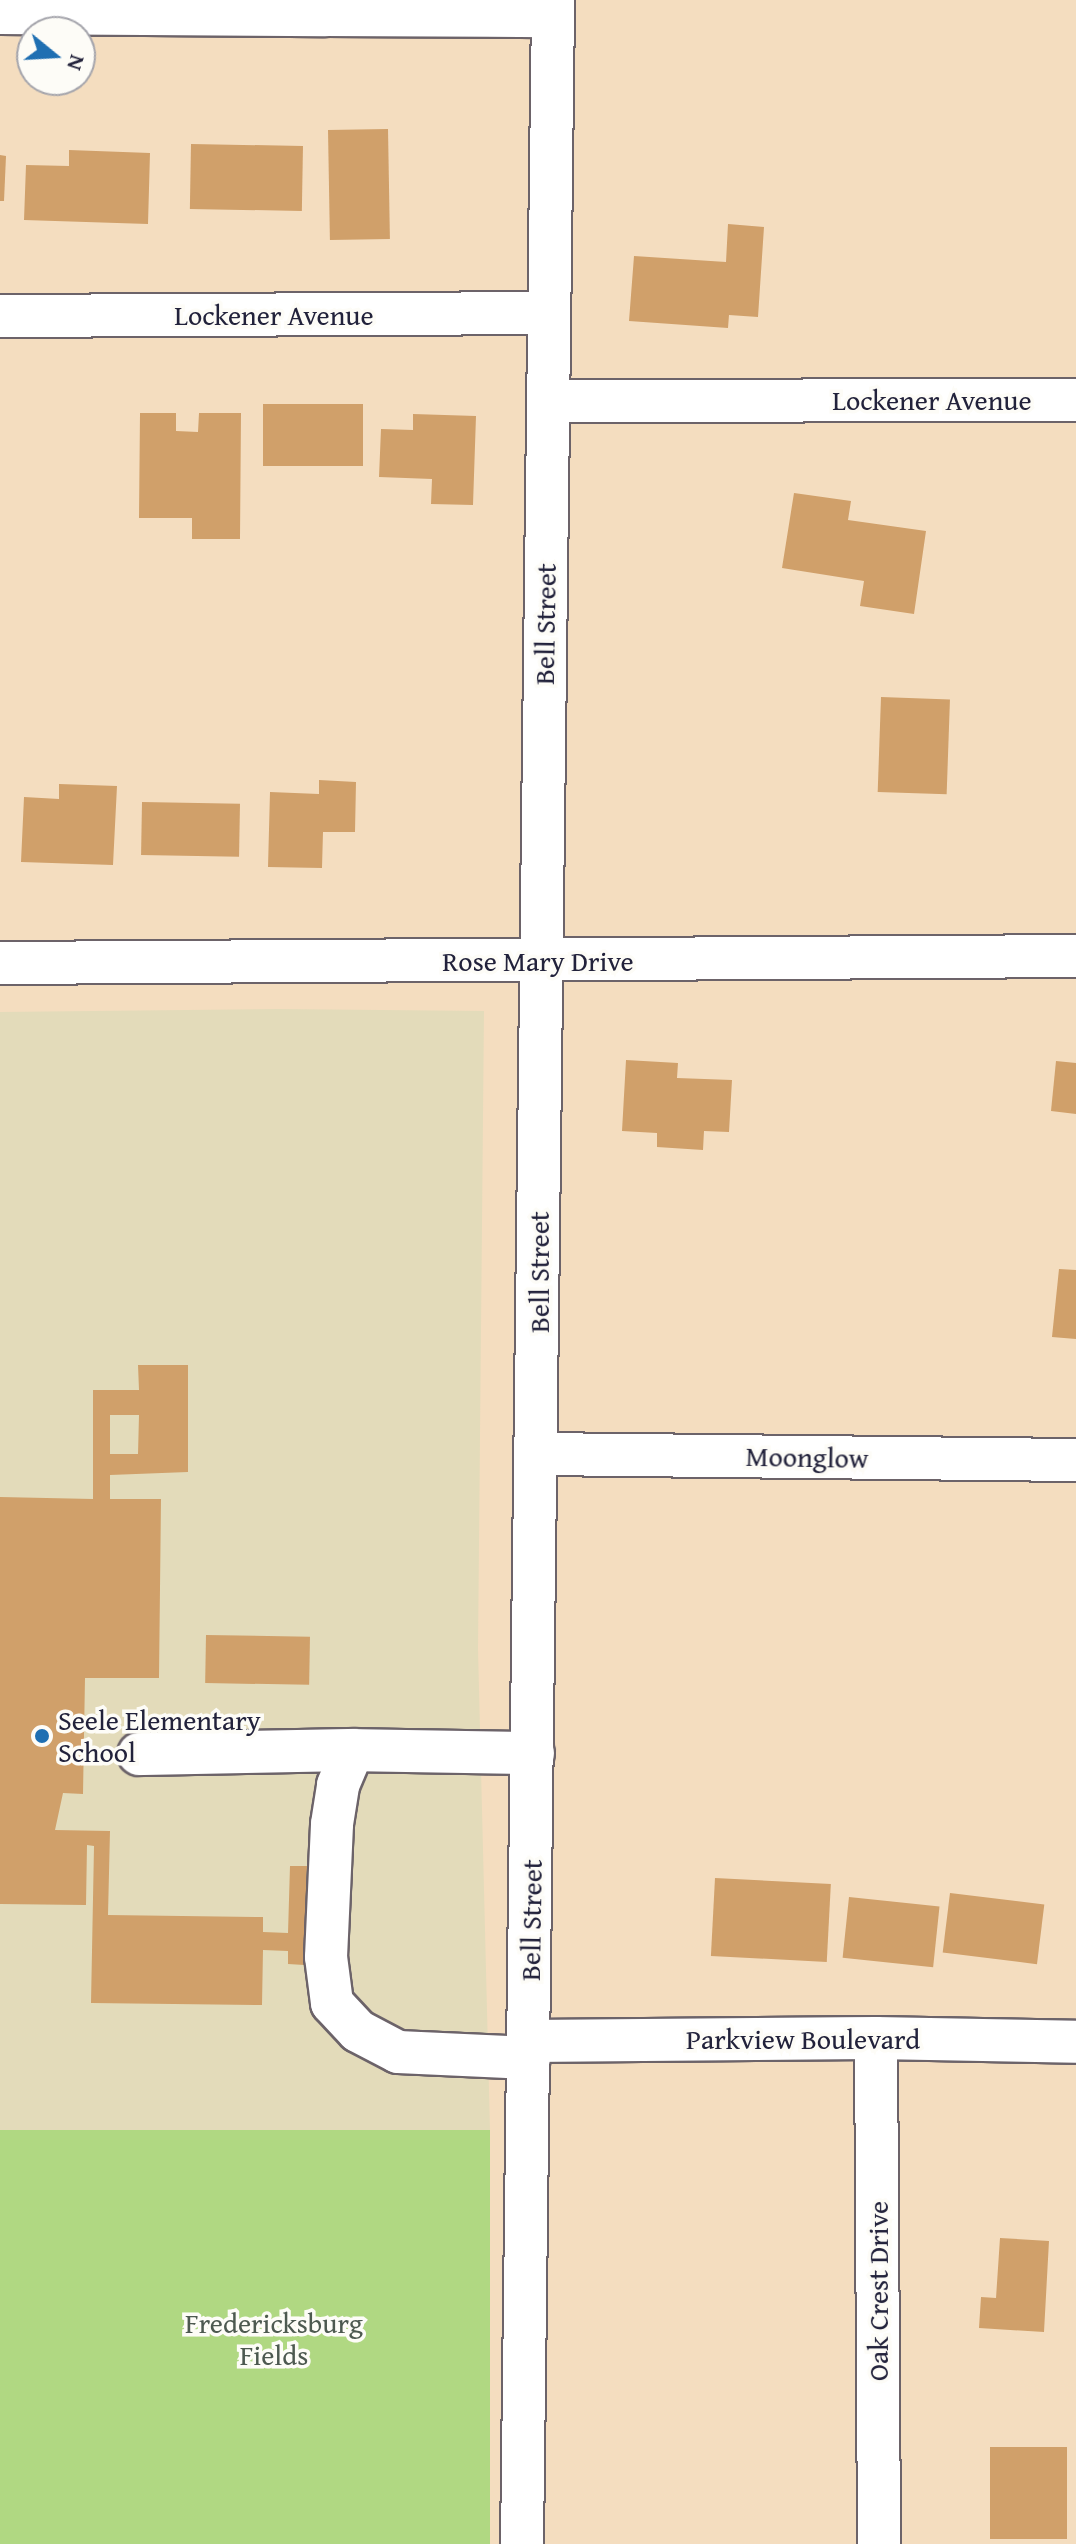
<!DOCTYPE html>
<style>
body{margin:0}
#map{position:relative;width:1076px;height:2544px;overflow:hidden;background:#f4ddbf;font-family:"Gentium Book Plus",serif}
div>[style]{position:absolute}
.built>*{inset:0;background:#e3dbba}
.green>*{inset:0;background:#b0d882;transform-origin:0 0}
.building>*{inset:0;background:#d0a06a;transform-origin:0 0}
.roads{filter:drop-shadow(2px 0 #6c6369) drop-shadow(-2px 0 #6c6369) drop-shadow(0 2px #6c6369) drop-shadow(0 -2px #6c6369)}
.minor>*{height:42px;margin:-21px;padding:0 21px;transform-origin:21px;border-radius:21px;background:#fff}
.dots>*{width:22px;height:22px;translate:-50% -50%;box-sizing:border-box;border:4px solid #fdfcf7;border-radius:50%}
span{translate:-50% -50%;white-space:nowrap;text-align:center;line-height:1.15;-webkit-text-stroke:7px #fdfcf7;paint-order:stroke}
.street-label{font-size:28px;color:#22223b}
.poi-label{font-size:28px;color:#22223b}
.left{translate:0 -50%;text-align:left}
.park-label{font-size:28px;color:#4d5950}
.north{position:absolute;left:16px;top:16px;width:80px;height:80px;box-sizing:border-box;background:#fdfcf7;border:2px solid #a5a5ac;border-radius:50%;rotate:108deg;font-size:22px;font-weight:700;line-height:32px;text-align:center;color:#22223b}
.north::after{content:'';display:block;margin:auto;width:28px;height:36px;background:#1f6fb2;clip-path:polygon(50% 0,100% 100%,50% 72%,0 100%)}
</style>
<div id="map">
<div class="built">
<div style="clip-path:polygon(278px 1009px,484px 1011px,478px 1649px,490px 2130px,0 2138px,0 1012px)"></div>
</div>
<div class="green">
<div style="left:490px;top:2130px;width:414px;height:490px;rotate:90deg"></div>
</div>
<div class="building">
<div style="left:388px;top:129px;width:110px;height:60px;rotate:89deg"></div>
<div style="left:191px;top:144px;width:112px;height:65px;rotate:1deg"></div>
<div style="clip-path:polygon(69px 150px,150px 153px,148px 224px,24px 220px,26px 165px,69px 166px)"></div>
<div style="clip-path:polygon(0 155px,6px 156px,4px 201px,0 201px)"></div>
<div style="clip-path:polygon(728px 224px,764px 227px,758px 317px,729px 315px,728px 328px,629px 321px,634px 256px,726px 262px)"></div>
<div style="left:263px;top:404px;width:100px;height:62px"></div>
<div style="clip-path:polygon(140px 413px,176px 413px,176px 431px,198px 432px,199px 413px,241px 413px,240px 539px,192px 539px,192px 518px,139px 518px)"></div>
<div style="clip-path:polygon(413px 414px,476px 416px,473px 505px,431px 504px,432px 479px,379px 477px,381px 429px,413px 430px)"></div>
<div style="clip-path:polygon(794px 493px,851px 501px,848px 520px,926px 531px,914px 614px,860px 606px,864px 581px,782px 568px)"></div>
<div style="left:881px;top:697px;width:69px;height:95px;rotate:2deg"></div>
<div style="clip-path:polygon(319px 780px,356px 782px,355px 832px,323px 832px,322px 868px,268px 867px,270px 792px,319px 794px)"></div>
<div style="clip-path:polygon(59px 784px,117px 786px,113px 865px,21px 862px,24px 797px,59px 799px)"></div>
<div style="left:142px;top:802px;width:98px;height:53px;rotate:1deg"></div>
<div style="clip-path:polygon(626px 1060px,678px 1063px,677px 1078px,732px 1080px,729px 1132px,704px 1131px,703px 1150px,657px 1147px,657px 1133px,622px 1131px)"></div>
<div style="clip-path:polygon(1056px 1061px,1076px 1063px,1076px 1114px,1051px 1111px)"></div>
<div style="clip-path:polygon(1059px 1269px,1076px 1270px,1076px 1339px,1052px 1337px)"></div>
<div style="clip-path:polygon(evenodd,138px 1365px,188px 1365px,188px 1472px,110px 1475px,110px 1499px,161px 1499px,159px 1678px,85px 1678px,83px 1794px,63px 1793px,55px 1830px,110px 1831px,108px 1915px,263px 1917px,263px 1932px,288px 1933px,290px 1866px,307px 1866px,304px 1965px,288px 1964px,288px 1951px,263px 1950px,262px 2005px,91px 2003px,94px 1846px,87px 1845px,86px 1905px,0 1904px,0 1497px,93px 1499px,93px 1390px,139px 1390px,138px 1365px,110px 1415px,139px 1415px,138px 1454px,110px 1454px,110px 1415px)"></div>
<div style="left:206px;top:1635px;width:104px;height:48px;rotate:1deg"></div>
<div style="left:715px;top:1878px;width:116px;height:78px;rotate:3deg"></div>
<div style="left:950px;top:1893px;width:95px;height:60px;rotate:7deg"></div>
<div style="left:849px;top:1897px;width:91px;height:61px;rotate:6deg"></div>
<div style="clip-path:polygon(1000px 2238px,1049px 2241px,1044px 2332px,979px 2328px,981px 2297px,996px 2298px)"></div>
<div style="left:990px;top:2447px;width:77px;height:92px"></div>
</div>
<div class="roads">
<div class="minor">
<div style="left:0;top:13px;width:325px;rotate:0.4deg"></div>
<div style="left:325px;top:15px;width:16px;rotate:-72deg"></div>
<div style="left:325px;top:15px;width:227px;rotate:0.3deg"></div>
<div style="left:0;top:316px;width:547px;rotate:-0.31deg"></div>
<div style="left:548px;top:401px;width:528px;rotate:-0.11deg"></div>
<div style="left:0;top:963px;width:1076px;rotate:-0.37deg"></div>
<div style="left:538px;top:1454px;width:538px;rotate:0.64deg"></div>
<div style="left:139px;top:1754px;width:214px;rotate:-1.1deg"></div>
<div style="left:876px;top:2038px;width:506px;rotate:89.66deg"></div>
<div style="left:530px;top:2041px;width:346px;rotate:-0.5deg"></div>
<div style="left:876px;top:2038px;width:200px;rotate:1.1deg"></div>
<div style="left:529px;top:2058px;width:131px;rotate:-177.4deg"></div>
<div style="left:398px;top:2052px;width:45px;rotate:-152.3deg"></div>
<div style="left:358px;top:2031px;width:38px;rotate:-133deg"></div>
<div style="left:332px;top:2003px;width:46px;rotate:-97.4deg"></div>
<div style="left:326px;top:1957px;width:133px;rotate:-87.4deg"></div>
<div style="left:332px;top:1824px;width:39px;rotate:-81deg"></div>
<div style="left:338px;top:1785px;width:38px;rotate:-67deg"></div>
<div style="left:353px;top:1750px;width:180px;rotate:1deg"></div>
<div style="left:522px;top:2544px;width:2544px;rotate:-89.3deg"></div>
</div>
</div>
<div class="dots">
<div style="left:42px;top:1736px;background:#1f6fb2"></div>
</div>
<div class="street-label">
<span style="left:274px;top:315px">Lockener Avenue</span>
<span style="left:932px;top:400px">Lockener Avenue</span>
<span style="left:545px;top:624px;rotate:-89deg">Bell Street</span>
<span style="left:538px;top:961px">Rose Mary Drive</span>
<span style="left:539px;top:1272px;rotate:-90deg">Bell Street</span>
<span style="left:807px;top:1457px;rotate:1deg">Moonglow</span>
<span style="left:531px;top:1920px;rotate:-89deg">Bell Street</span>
<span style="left:803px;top:2039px">Parkview Boulevard</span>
<span style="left:878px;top:2291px;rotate:-90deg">Oak Crest Drive</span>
</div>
<div class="poi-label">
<span class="left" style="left:58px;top:1736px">Seele Elementary<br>School</span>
</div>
<div class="park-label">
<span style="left:274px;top:2339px">Fredericksburg<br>Fields</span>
</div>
<div class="north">N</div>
</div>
